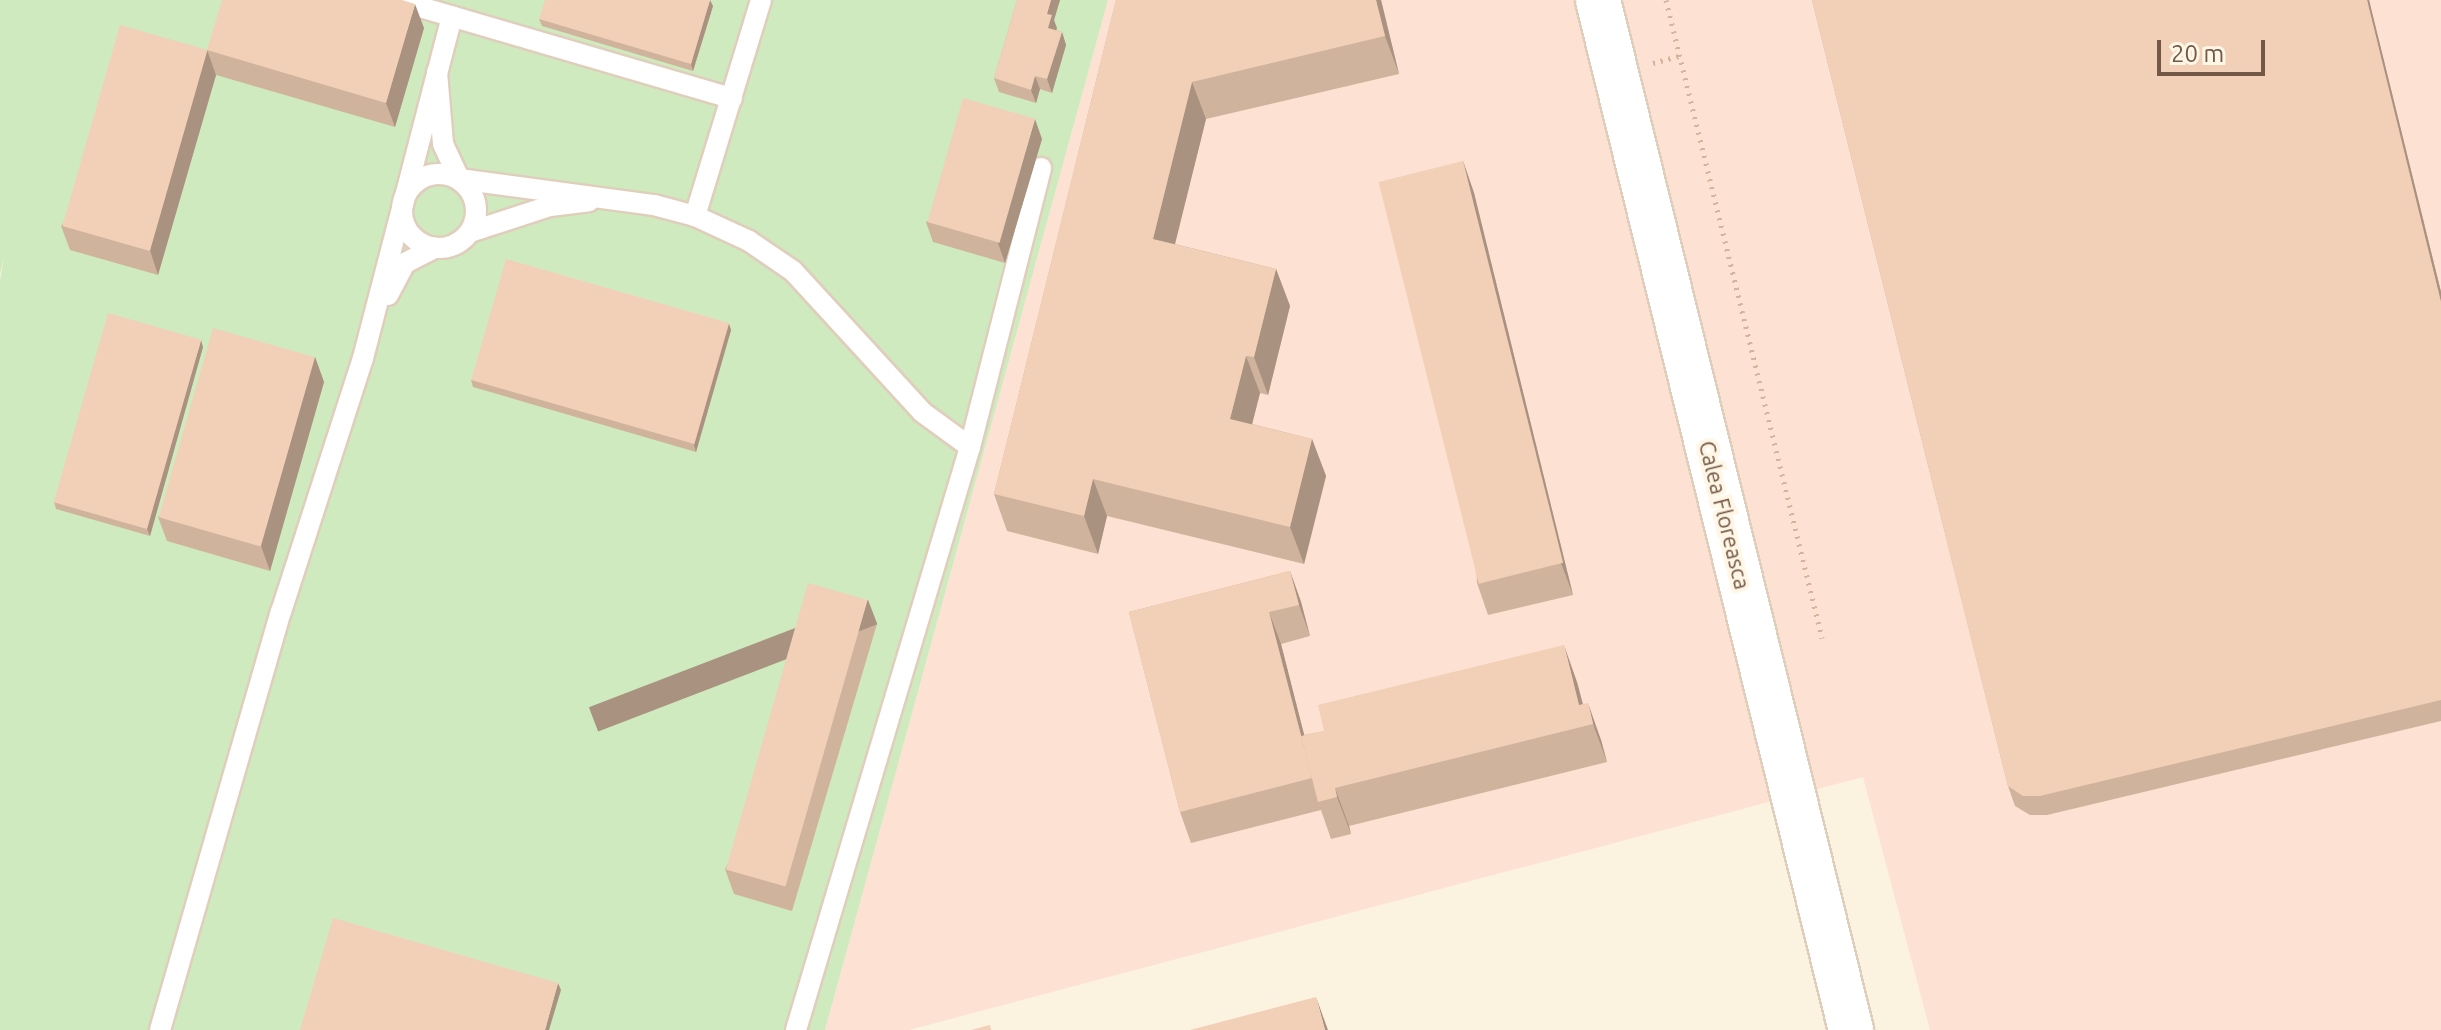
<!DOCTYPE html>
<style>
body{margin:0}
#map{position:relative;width:2441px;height:1030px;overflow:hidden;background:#fcf2e0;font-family:Ubuntu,sans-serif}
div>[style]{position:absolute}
.commercial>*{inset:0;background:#fde1d3}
.green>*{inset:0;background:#cfeabf}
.path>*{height:5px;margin-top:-2.5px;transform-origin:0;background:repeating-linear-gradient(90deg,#d7b39b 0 2px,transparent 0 8px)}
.roads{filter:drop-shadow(2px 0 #e0cebc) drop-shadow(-2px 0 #e0cebc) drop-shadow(0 2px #e0cebc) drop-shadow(0 -2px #e0cebc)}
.lane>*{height:20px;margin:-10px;padding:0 10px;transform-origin:10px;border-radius:10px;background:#fff}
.lane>.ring{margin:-10px;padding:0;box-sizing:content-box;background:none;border:20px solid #fff;border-radius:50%}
.secondary>*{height:44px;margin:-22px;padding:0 22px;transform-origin:22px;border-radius:22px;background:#fff}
.wall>*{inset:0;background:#d0b39d}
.shaded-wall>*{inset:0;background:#a99280;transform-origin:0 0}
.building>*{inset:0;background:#f2d0b7;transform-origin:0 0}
span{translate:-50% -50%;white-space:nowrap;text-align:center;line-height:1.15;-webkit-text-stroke:8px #fff6e6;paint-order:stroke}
.street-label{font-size:22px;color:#735847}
.scale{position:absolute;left:2157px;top:40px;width:108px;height:36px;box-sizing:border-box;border:4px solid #735847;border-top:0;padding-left:10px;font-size:24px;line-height:28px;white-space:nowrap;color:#735847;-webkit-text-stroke:6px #fff6e6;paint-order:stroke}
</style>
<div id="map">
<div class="commercial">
<div style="clip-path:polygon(1108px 0,2441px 0,2441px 1030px,1930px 1030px,1863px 777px,909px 1030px,825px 1030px)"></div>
</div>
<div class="green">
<div style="clip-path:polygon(0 0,1108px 0,825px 1030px,0 1030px,0 280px,4px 258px,0 274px)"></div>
</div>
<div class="path">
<div style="left:1666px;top:0;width:657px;rotate:76.26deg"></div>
<div style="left:1653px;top:63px;width:27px;rotate:-15deg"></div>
</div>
<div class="roads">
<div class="lane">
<div style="left:396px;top:0;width:350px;rotate:16.3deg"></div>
<div style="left:437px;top:72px;width:72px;rotate:85.2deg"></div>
<div style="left:443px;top:144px;width:38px;rotate:65deg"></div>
<div style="left:459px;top:179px;width:197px;rotate:7.6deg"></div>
<div style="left:654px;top:205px;width:42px;rotate:15deg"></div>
<div style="left:695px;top:216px;width:60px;rotate:24.8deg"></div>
<div style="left:749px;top:241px;width:53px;rotate:34.3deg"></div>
<div style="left:793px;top:271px;width:191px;rotate:47.5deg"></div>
<div style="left:922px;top:412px;width:59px;rotate:36.1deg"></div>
<div style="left:970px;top:447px;width:608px;rotate:106.62deg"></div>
<div class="ring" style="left:402px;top:174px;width:54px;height:54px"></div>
<div style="left:695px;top:216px;width:226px;rotate:-73deg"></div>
<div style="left:470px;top:232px;width:84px;rotate:-18deg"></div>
<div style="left:550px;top:206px;width:39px;rotate:-7deg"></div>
<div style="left:388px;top:295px;width:36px;rotate:-62deg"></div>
<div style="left:405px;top:263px;width:34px;rotate:-27deg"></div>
<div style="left:970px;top:447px;width:288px;rotate:-75.7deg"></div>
<div style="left:160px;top:1030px;width:435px;rotate:-73.9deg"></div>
<div style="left:281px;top:612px;width:267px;rotate:-72.1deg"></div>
<div style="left:363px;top:358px;width:353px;rotate:-75.4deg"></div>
</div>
<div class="secondary">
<div style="left:1598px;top:0;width:1061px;rotate:76.2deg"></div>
</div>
</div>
<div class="wall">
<div style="clip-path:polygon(1017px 0,1060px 0,1054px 20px,1056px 30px,1062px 32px,1066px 45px,1052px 93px,1040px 89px,1036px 103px,999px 92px,994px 78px)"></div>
<div style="clip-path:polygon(1116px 0,1381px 0,1399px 74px,1206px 119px,1175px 244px,1276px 269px,1290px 306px,1268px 395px,1260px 393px,1252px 424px,1312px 439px,1326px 476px,1304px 564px,1107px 516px,1098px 554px,1007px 531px,994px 494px)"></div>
<div style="clip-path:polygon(1812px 0,2369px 0,2441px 292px,2441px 721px,2047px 815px,2030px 815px,2015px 806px,2008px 786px)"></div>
<div style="clip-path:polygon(713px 6px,693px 71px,542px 26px,539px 19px)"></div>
<div style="clip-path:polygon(424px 28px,395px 127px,216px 75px,158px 275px,70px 250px,61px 226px,207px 50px)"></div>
<div style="clip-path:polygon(1042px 139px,1005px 263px,933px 242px,926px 222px)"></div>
<div style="clip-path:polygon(1463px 161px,1474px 193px,1573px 595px,1488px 615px,1477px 583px)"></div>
<div style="clip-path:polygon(729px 324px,731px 330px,696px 452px,473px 387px,471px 380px)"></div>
<div style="clip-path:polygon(203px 347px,150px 536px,56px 509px,54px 502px)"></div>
<div style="clip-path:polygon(315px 357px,324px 382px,270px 571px,167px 541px,158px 517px)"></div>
<div style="clip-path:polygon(1290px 571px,1301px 602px,1310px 636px,1281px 644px,1304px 735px,1577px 682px,1583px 704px,1601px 740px,1607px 762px,1349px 826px,1351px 834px,1331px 839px,1321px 810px,1191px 843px,1180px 812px,1129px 612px)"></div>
<div style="clip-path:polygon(868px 600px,877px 624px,792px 911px,734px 894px,725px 869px)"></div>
</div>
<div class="shaded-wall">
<div style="clip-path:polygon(710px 0,713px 6px,693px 71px,691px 64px)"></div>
<div style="clip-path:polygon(1051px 0,1060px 0,1054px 20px,1057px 28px,1053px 41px,1048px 28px,1047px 14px)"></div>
<div style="clip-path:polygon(1376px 0,1381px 0,1399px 74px,1385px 36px)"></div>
<div style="clip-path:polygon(2367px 0,2369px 0,2441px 292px,2441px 302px)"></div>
<div style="clip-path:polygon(415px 4px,424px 28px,395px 127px,386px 103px)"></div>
<div style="clip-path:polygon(1062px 32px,1066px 45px,1052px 93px,1047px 79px)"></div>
<div style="clip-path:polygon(207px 50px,216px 75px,158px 275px,150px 250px)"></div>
<div style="clip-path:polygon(1035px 76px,1040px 89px,1036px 103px,1031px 90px)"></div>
<div style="clip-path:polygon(1192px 82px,1206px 119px,1167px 276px,1153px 239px)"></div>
<div style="clip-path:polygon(1035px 119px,1042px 139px,1005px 263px,998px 243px)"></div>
<div style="clip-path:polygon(1463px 161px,1474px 193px,1573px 595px,1561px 563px)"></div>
<div style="clip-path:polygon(1276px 269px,1290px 306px,1268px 395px,1254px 357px)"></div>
<div style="clip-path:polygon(729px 324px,731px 330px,696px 452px,694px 445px)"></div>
<div style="clip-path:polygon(201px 340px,203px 347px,150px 536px,147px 529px)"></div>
<div style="clip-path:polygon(1246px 356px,1260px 393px,1244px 456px,1230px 419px)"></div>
<div style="clip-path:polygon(315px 357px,324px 382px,270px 571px,261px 546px)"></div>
<div style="clip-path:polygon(1312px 439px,1326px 476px,1304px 564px,1290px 527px)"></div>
<div style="clip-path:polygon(1093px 479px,1107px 516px,1098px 554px,1084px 516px)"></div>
<div style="clip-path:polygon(1290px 571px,1301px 602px,1310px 636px,1299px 605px)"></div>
<div style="left:868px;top:600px;width:26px;height:299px;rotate:69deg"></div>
<div style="clip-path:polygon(1269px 612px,1281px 644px,1321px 801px,1312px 778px)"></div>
<div style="clip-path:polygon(1564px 645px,1577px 682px,1588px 725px,1579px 705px)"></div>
<div style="clip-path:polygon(1588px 703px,1601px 740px,1607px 762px,1593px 724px)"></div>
<div style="clip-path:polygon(1335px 788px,1349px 826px,1351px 834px,1337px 797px)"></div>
<div style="clip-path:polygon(558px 983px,561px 990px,549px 1030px,545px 1030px)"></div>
<div style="clip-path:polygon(1316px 997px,1328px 1030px,1325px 1030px)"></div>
</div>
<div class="building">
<div style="clip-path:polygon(222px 0,402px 0,415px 4px,386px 103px,207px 50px)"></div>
<div style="clip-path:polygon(545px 0,710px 0,691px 64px,539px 19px)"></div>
<div style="clip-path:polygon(1017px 0,1051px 0,1047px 14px,1052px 15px,1048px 28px,1062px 32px,1047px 79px,1035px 76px,1031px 90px,994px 78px)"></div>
<div style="clip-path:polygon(1116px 0,1376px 0,1385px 36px,1192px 82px,1153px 239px,1276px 269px,1254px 357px,1246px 356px,1230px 419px,1312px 439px,1290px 527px,1093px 479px,1084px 516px,994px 494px)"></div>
<div style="clip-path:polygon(1812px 0,2367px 0,2441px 302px,2441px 700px,2040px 796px,2023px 796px,2008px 786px)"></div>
<div style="left:120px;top:25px;width:91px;height:209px;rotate:16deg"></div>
<div style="left:963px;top:98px;width:75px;height:129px;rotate:16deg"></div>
<div style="left:1463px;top:161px;width:414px;height:87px;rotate:76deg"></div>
<div style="left:506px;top:259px;width:232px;height:126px;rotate:16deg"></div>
<div style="left:108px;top:313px;width:97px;height:197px;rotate:16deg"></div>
<div style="left:213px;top:328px;width:106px;height:197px;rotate:16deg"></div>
<div style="clip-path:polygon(1290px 571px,1299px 605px,1269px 612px,1312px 778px,1180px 812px,1129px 612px)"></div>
<div style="left:808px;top:583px;width:62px;height:298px;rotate:16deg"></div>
<div style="clip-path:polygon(1564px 645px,1579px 705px,1588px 703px,1593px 724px,1335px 788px,1337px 797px,1318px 802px,1301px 736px,1324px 731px,1318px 705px)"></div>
<div style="clip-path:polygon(333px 918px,558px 983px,545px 1030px,300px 1030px)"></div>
<div style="clip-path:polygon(1316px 997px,1325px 1030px,1190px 1030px)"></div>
<div style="clip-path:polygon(990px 1025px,991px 1030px,971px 1030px)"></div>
</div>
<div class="street-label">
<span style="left:1725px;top:515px;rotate:76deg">Calea Floreasca</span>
</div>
<div class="scale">20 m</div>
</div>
